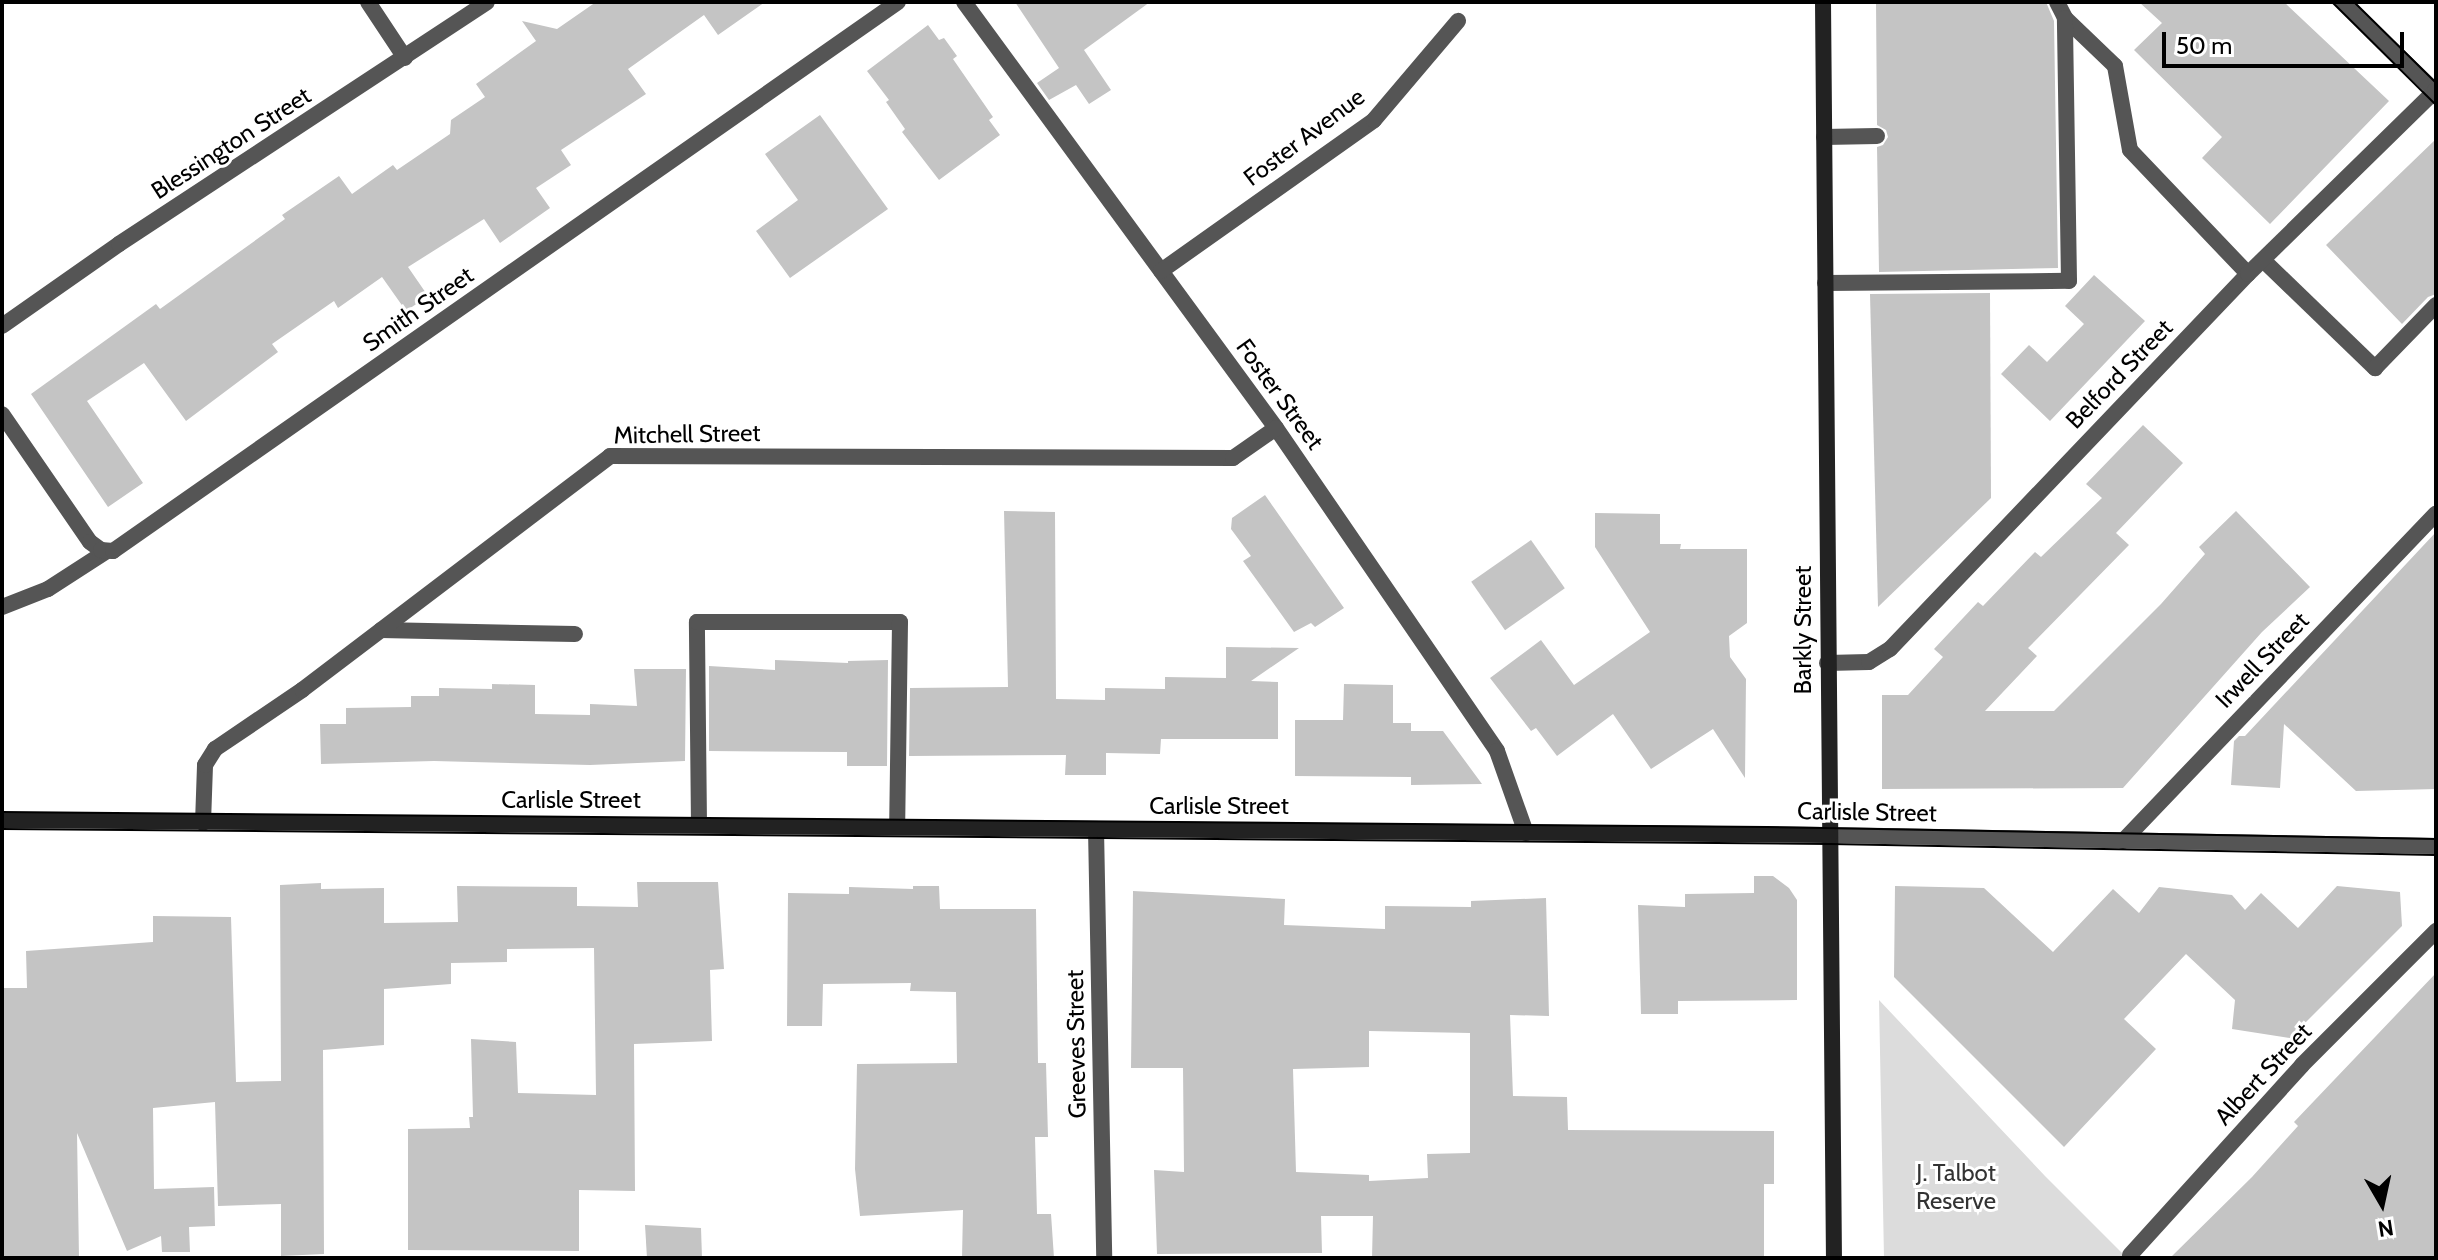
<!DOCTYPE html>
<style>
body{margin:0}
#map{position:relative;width:2438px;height:1260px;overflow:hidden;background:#fff;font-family:Cabin,sans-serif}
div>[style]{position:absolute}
.green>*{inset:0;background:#dcdcdc}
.building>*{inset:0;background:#c4c4c4;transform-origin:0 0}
.service>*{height:16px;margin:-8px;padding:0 8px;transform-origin:8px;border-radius:8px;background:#555}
.pedestrian>*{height:16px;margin:-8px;padding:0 8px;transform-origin:8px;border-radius:8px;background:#555}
.minor>*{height:16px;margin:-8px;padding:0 8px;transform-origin:8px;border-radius:8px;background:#555}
.tertiary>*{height:16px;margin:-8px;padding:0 8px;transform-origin:8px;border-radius:8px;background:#555}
.secondary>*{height:16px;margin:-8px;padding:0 8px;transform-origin:8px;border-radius:8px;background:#222}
.tram>*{height:2px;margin:-1px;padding:0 1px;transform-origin:1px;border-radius:1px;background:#000}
span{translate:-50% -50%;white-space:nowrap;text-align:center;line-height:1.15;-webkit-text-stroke:6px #fff;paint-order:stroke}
.street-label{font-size:24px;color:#000}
.park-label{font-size:24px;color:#333}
.frame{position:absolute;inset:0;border:4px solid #000;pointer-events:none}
.north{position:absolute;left:2342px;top:1164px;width:80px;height:80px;-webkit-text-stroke:6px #fff;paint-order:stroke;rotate:171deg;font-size:22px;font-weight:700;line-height:32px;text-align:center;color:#000}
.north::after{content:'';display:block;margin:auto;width:28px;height:36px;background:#000;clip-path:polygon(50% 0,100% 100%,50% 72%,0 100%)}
.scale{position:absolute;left:2162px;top:32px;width:242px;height:36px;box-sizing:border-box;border:4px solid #000;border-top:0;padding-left:10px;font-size:24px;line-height:28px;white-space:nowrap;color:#000;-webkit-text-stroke:6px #fff;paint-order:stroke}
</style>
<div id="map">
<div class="green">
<div style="clip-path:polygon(1879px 1000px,2045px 1176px,2127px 1258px,1884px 1258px)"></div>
</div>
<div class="building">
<div style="clip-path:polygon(596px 2px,765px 2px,718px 35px,704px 15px,628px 69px,646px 94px,561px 150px,571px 165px,536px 188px,550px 208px,500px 243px,484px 219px,408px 267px,428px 296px,406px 311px,382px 277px,338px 308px,334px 301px,272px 344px,278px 352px,186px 421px,144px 363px,87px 401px,143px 483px,108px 507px,31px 394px,156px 304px,160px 309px,285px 219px,282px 215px,339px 176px,352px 194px,393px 165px,397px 170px,450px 134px,451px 120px,485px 97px,476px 84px,536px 41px,522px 21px,557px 29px)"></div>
<div style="clip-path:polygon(1015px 2px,1150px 2px,1084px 50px,1111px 90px,1089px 104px,1076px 85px,1049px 100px,1037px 83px,1059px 68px)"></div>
<div style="clip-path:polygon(1876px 2px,2046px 2px,2054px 21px,2058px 268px,1879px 272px,1877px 147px,1883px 145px,1888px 137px,1886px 130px,1877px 125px)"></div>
<div style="clip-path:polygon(2139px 2px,2284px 2px,2389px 101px,2270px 224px,2202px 158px,2222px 137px,2134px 50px,2162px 23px)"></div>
<div style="clip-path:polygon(928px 25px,939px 40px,944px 38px,957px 56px,953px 59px,993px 117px,989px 120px,1000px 135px,939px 180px,902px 132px,905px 129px,886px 102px,889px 100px,867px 71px)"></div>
<div style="clip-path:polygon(820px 115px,888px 209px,790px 278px,756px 231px,798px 200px,765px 154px)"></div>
<div style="clip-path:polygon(2436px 139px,2436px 294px,2428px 297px,2402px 324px,2326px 245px)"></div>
<div style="clip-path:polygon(2094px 275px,2145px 321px,2050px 421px,2001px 374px,2029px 345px,2047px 362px,2084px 324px,2065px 306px)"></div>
<div style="clip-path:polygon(1990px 293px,1991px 498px,1878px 607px,1870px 294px)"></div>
<div style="clip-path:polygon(2143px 425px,2183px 463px,2116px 533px,2129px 545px,2028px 648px,2037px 656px,1985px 711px,2054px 711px,2161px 604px,2205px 554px,2199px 547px,2236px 511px,2310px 587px,2262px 632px,2123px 788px,1882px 789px,1882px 695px,1908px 695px,1943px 657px,1934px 649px,1978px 602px,1983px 606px,2035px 552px,2041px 557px,2102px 498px,2086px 484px)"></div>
<div style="clip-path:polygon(1265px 495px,1344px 608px,1315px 627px,1311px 623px,1294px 632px,1243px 561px,1251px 556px,1231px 529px,1232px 518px)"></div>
<div style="clip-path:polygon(1004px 511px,1055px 512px,1056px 699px,1105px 700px,1105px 688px,1165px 689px,1165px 677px,1226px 678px,1226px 647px,1299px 648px,1251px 681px,1278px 682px,1278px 739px,1161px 739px,1160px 754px,1106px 753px,1106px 775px,1065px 775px,1066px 755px,909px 756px,910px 688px,1008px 687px)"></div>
<div style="clip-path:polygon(1595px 513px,1660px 514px,1660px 544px,1681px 544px,1680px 549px,1747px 549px,1747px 623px,1729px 636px,1730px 657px,1746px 679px,1745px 778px,1713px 729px,1651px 769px,1613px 714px,1557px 756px,1536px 728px,1531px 731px,1490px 678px,1541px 640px,1574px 685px,1650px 632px,1595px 547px)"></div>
<div style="clip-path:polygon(2436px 532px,2436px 789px,2356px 791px,2284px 724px,2280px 788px,2231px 785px,2234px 741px,2239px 736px,2245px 736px)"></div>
<div style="left:1531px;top:540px;width:59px;height:73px;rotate:55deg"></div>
<div style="clip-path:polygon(775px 660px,848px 663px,848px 661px,888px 660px,887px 766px,847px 766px,847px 752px,709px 751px,709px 666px,775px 670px)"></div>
<div style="clip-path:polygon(634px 669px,686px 669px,685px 761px,590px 765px,434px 761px,321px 764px,320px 724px,346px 724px,346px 708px,411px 707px,411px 696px,439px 696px,439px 688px,492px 689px,492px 684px,535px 685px,535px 714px,590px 715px,590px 704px,637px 706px)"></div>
<div style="clip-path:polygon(1344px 684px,1393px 685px,1393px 723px,1411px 723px,1411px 731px,1443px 731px,1482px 784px,1411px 785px,1411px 777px,1295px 776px,1295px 720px,1343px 720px)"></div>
<div style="clip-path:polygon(1754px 876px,1773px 876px,1789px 888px,1797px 900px,1797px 1000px,1678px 1001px,1678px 1014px,1641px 1014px,1638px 905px,1685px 907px,1685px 894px,1754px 893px)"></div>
<div style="clip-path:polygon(637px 882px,718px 882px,724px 969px,710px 970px,712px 1041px,634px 1044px,635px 1191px,579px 1190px,579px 1251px,408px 1250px,408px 1129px,470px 1128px,469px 1117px,473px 1117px,471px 1039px,516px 1042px,518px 1093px,596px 1095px,594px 948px,507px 949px,507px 962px,451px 963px,451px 984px,384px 989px,384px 1045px,323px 1050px,324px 1254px,281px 1256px,281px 1204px,218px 1206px,215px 1102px,153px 1108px,154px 1189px,214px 1187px,215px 1226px,189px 1227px,190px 1252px,162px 1252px,161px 1236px,127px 1251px,77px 1133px,79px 1258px,2px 1258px,2px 988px,27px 988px,26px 951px,153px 942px,153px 916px,231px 917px,236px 1082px,281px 1081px,280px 885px,321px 883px,321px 889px,384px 888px,384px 923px,458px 922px,457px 886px,577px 887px,577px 906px,638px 907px)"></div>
<div style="clip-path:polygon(913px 886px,939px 886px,940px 909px,1036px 909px,1038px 1063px,1046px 1063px,1048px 1137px,1035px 1137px,1037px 1214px,1051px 1214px,1054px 1258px,962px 1258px,963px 1210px,860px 1216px,855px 1169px,857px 1064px,957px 1063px,956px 992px,910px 991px,911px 983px,823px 984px,822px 1026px,787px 1026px,788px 893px,849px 894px,849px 887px,913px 889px)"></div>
<div style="clip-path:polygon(1895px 886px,1984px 888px,2053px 952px,2113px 889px,2139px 913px,2159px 887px,2232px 895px,2245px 910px,2261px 893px,2298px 928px,2337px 886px,2400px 892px,2402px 926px,2290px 1038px,2232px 1029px,2235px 1000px,2186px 954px,2124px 1019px,2156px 1049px,2064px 1147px,1894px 977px)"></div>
<div style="clip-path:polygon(evenodd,1133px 891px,1285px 899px,1284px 925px,1385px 929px,1385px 906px,1471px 907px,1471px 901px,1546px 898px,1549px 1016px,1510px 1015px,1513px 1096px,1567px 1097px,1568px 1130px,1774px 1131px,1774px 1184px,1764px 1184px,1764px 1258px,1372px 1258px,1373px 1216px,1321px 1216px,1322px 1253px,1157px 1254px,1154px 1170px,1184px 1172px,1183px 1068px,1131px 1068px,1133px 891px,1369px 1031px,1470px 1033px,1470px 1153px,1427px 1154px,1428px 1178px,1369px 1181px,1369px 1175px,1296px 1172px,1293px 1069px,1369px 1067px,1369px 1031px)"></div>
<div style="clip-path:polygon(2436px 973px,2436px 1258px,2170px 1258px,2252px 1177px,2298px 1126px,2294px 1122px)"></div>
<div style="clip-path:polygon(645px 1225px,701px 1228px,702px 1258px,647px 1258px)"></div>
</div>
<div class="service">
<div style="left:2057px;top:2px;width:18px;rotate:63deg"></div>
<div style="left:2065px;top:18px;width:69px;rotate:43.8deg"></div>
<div style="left:2115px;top:66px;width:85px;rotate:79.9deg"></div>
<div style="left:2130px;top:150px;width:171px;rotate:46.4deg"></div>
<div style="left:1824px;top:137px;width:53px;rotate:-1.1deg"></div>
<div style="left:2263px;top:260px;width:156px;rotate:44deg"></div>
<div style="left:2375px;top:368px;width:88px;rotate:-45.9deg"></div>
<div style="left:1825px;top:283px;width:244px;rotate:-0.5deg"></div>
<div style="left:2069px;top:281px;width:263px;rotate:-90.9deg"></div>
<div style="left:2px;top:607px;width:49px;rotate:-21.4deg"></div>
<div style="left:48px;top:589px;width:70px;rotate:-32.8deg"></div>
<div style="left:381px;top:630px;width:194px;rotate:1.2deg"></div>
<div style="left:699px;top:825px;width:203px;rotate:-90.6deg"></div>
<div style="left:697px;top:622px;width:203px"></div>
<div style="left:900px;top:622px;width:205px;rotate:90.8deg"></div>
</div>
<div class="pedestrian">
<div style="left:2343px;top:2px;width:128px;rotate:44.1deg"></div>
</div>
<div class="minor">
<div style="left:368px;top:2px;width:67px;rotate:56.5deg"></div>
<div style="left:964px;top:2px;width:528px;rotate:53.78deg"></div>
<div style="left:1276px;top:428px;width:391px;rotate:55.6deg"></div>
<div style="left:1497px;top:751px;width:87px;rotate:70.5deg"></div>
<div style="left:1161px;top:271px;width:261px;rotate:-35.3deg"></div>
<div style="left:1374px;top:120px;width:130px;rotate:-49.7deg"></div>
<div style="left:2px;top:326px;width:143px;rotate:-35deg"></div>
<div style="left:119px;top:244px;width:440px;rotate:-33.3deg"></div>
<div style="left:2px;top:414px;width:155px;rotate:55.5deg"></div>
<div style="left:90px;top:542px;width:14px;rotate:36deg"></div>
<div style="left:101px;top:550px;width:12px;rotate:5deg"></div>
<div style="left:113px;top:551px;width:958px;rotate:-34.97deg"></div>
<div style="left:1827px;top:663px;width:42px;rotate:-1.4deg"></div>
<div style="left:1869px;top:662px;width:25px;rotate:-32deg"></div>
<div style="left:1890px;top:649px;width:518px;rotate:-46.33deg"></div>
<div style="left:2248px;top:274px;width:262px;rotate:-44.4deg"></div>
<div style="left:203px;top:823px;width:58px;rotate:-88deg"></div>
<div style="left:205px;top:765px;width:19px;rotate:-58deg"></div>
<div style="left:215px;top:749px;width:105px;rotate:-34.1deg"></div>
<div style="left:302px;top:690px;width:387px;rotate:-37.2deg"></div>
<div style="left:610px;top:456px;width:623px;rotate:0.18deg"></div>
<div style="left:1233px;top:458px;width:52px;rotate:-34.9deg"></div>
<div style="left:1096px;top:829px;width:429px;rotate:88.9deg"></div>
<div style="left:2123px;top:841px;width:453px;rotate:-46.3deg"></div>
<div style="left:2130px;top:1255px;width:256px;rotate:-47.8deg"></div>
<div style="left:2302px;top:1065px;width:190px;rotate:-45deg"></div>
</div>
<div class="tertiary">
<div style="left:2435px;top:91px;width:1px;rotate:45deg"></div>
<div style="left:1830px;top:835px;width:606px;rotate:1.04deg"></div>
</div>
<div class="secondary">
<div style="left:1823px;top:2px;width:1256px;rotate:89.5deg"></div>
<div style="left:2px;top:820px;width:1828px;rotate:0.47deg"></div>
</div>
<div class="tram">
<div style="left:2332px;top:2px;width:146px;rotate:44.7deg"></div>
<div style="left:2354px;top:2px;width:115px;rotate:44.6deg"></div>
<div style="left:2px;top:812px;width:1765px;rotate:0.49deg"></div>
<div style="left:1767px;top:827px;width:669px;rotate:1.03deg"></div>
<div style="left:2px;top:829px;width:1828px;rotate:0.47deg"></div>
<div style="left:1830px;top:844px;width:606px;rotate:1.04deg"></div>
</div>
<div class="street-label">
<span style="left:1304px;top:137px;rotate:-37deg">Foster Avenue</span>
<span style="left:231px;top:143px;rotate:-33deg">Blessington Street</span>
<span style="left:418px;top:309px;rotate:-35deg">Smith Street</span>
<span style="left:2119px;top:374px;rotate:-46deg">Belford Street</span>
<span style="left:1280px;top:394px;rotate:54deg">Foster Street</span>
<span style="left:687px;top:434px;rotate:-1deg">Mitchell Street</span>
<span style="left:1803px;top:630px;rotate:-90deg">Barkly Street</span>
<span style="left:2262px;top:660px;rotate:-46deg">Irwell Street</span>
<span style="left:571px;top:800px">Carlisle Street</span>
<span style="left:1219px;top:806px">Carlisle Street</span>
<span style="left:1867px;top:812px;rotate:1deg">Carlisle Street</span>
<span style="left:1076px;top:1044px;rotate:-91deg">Greeves Street</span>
<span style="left:2263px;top:1074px;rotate:-47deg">Albert Street</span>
</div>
<div class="park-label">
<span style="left:1956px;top:1187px">J. Talbot<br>Reserve</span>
</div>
<div class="frame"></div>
<div class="north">N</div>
<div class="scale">50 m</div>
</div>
